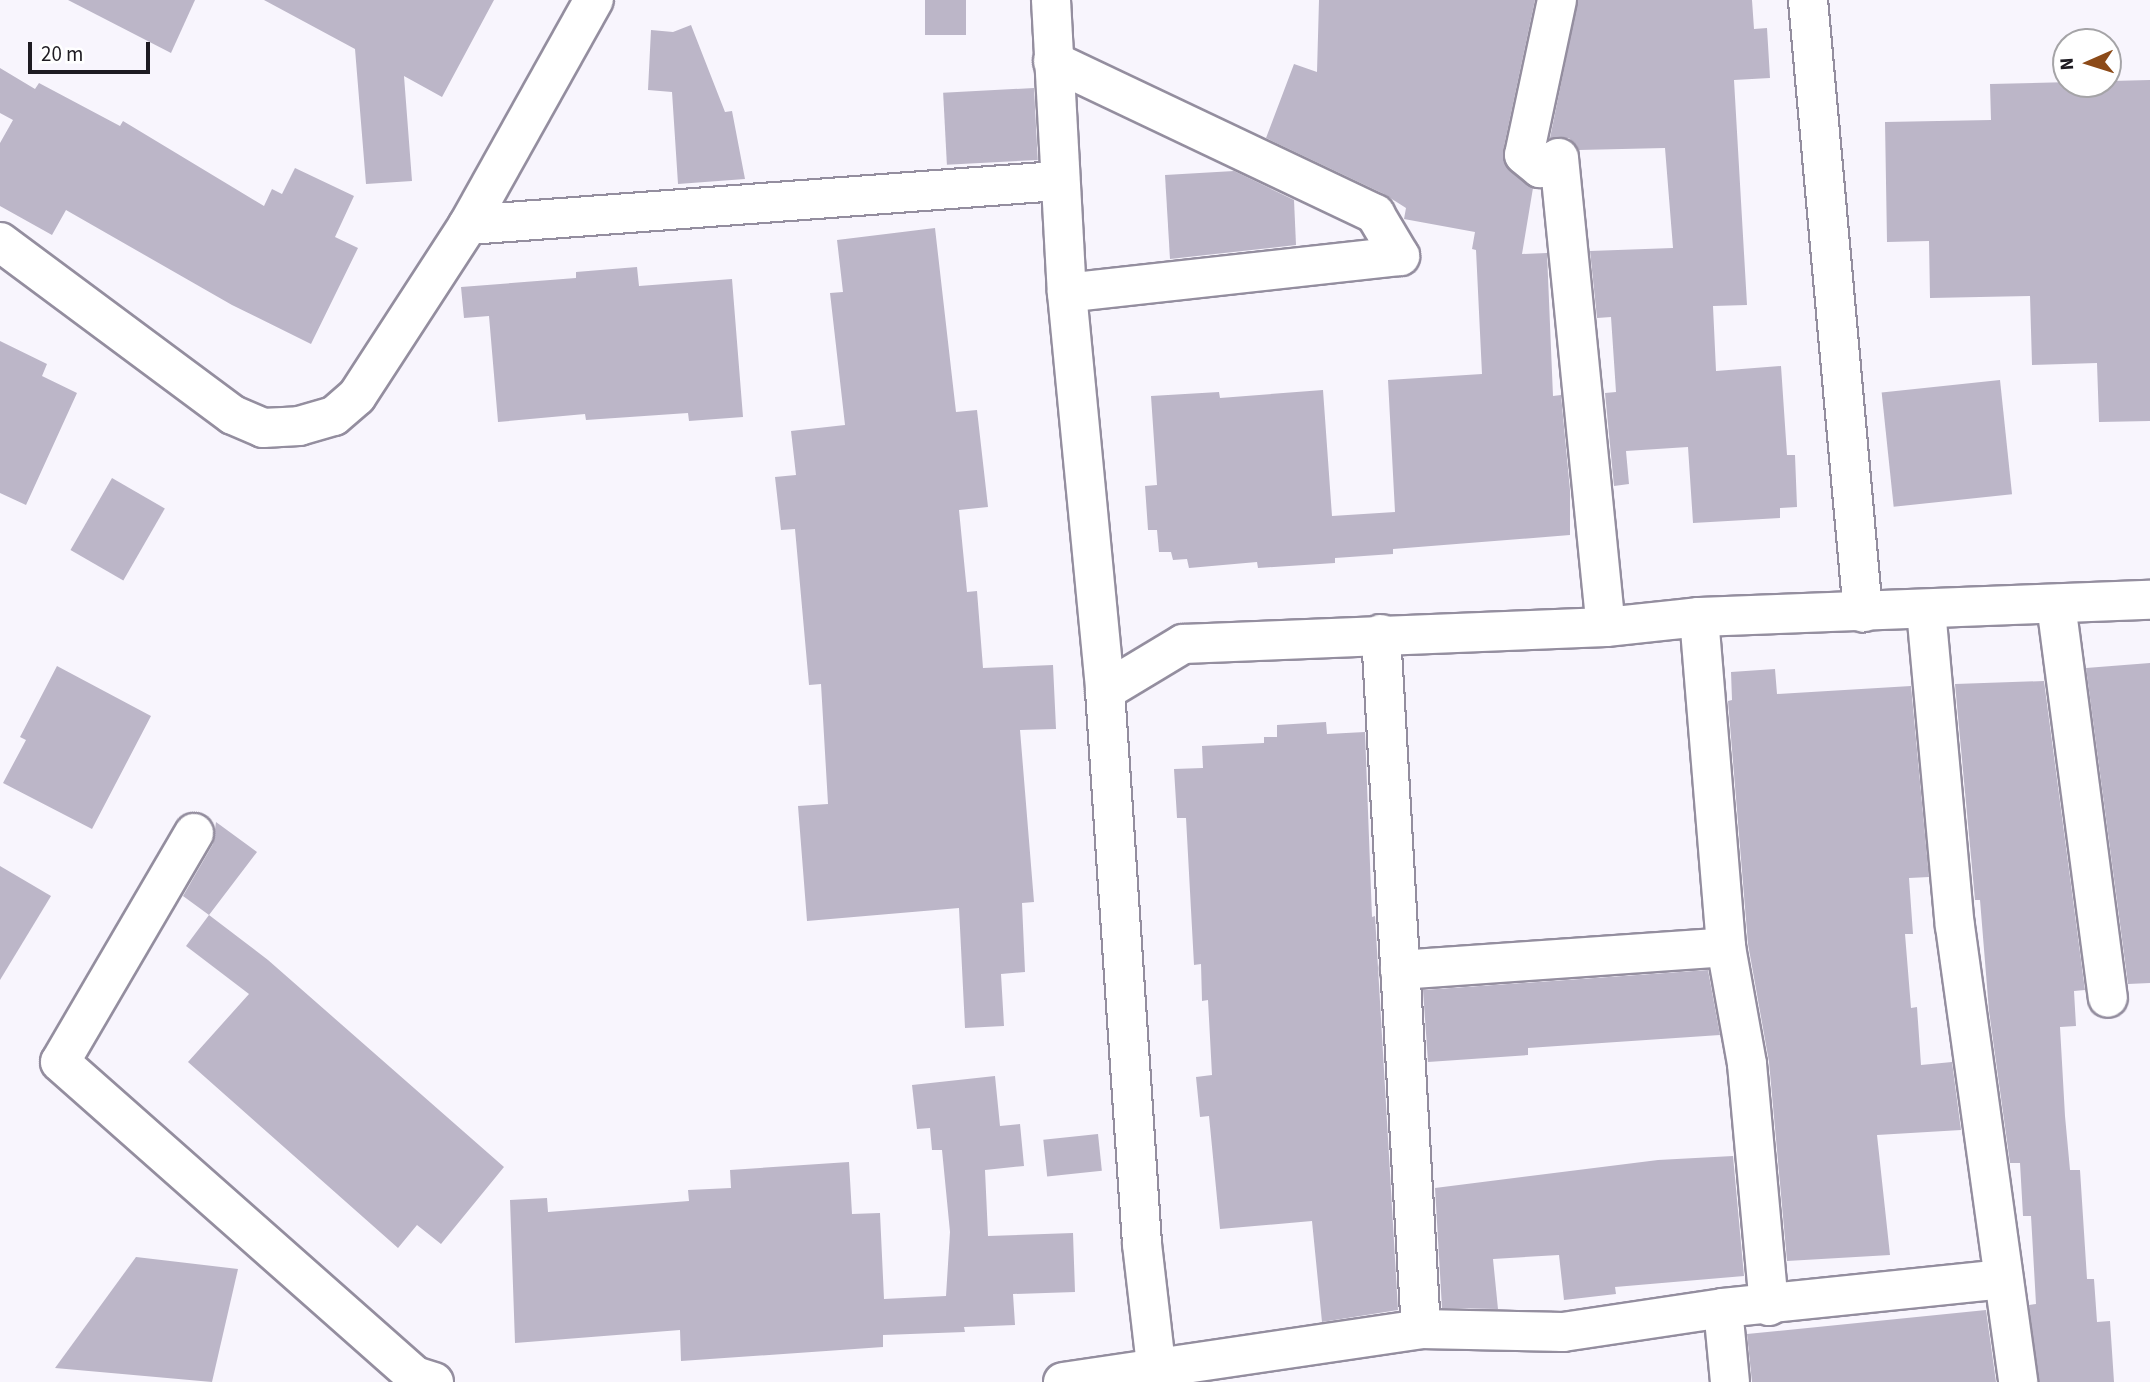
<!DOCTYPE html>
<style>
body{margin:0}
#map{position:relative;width:2150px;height:1382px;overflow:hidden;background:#f8f5fd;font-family:"Source Sans 3",sans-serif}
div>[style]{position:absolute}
.building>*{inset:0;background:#bcb6c8;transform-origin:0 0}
.roads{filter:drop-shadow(2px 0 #948e9f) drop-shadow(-2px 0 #948e9f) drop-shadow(0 2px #948e9f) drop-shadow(0 -2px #948e9f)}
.minor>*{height:38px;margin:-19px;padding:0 19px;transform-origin:19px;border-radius:19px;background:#fff}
.tertiary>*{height:38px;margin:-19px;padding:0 19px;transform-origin:19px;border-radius:19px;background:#fff}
span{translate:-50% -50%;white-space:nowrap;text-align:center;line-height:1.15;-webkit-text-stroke:6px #fff;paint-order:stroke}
.north{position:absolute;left:2052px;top:28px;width:70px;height:70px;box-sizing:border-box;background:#fff;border:2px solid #a5a4a7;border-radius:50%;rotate:267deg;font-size:19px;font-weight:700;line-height:28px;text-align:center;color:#1e1b22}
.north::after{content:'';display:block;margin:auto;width:24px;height:32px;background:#8c4a18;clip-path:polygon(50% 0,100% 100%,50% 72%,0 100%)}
.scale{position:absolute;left:28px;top:42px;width:122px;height:32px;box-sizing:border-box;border:4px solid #1e1b22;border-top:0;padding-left:9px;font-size:21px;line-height:24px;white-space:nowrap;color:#1e1b22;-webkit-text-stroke:5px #fff;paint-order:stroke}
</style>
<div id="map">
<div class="building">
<div style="clip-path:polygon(68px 0,195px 0,171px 53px)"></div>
<div style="clip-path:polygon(264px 0,494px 0,442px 97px,404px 76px,412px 181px,366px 184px,355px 49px)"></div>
<div style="left:925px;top:0;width:41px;height:35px"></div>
<div style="clip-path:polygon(1319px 0,1535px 0,1503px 151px,1510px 171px,1533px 188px,1522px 254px,1547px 253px,1553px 396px,1561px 395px,1570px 490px,1570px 535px,1393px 549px,1393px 554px,1335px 558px,1335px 563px,1258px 568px,1257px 562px,1189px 568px,1187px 559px,1173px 560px,1171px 552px,1159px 552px,1157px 530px,1148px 530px,1145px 486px,1157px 485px,1151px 396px,1219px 392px,1220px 398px,1323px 390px,1332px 516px,1395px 512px,1388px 380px,1482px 374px,1476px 250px,1472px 249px,1475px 232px,1404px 219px,1406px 208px,1384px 194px,1266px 138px,1294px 64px,1317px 72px)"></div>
<div style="clip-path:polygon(1578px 0,1752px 0,1754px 29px,1767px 28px,1770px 78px,1734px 80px,1747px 305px,1713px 306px,1716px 371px,1781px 366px,1787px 455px,1795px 455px,1797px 507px,1780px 508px,1780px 518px,1693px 523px,1688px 447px,1626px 451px,1629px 484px,1614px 486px,1605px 393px,1616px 392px,1611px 317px,1597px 318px,1590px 251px,1673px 248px,1665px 148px,1579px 150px,1569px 138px,1550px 138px)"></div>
<div style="clip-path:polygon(691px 25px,725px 112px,732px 111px,745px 179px,678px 184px,672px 92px,648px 90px,651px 30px,673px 32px)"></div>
<div style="clip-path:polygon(0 68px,35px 89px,39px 83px,120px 126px,123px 121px,264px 206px,272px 189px,282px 194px,295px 168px,354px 196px,335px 237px,358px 248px,311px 344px,232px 305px,66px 210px,52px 235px,0 206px,0 143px,13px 120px,0 113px)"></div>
<div style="clip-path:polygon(2150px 80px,2150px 421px,2099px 422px,2097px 363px,2032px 365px,2030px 296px,1930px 298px,1929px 241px,1887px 242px,1885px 122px,1991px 120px,1990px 84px)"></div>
<div style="left:1034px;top:88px;width:72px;height:91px;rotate:87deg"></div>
<div style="clip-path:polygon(1234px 171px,1294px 200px,1296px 245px,1170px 259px,1165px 175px)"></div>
<div style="clip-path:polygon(935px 228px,956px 412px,977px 410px,988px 507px,959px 510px,967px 592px,977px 591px,983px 668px,1053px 665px,1056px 729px,1020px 730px,1034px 902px,1022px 903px,1025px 972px,1001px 974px,1004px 1026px,965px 1028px,959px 908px,807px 921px,798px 806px,828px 804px,821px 684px,809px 685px,795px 529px,781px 530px,775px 477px,796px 475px,791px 431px,845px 425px,830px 293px,843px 292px,837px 240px)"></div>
<div style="clip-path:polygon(637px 267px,639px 286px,732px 279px,743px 417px,689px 421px,688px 413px,586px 420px,585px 414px,498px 422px,489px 316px,464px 318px,461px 287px,576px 278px,576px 272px)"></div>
<div style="clip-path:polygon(0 341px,47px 364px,42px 376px,77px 393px,26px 505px,0 493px)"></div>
<div style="left:2000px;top:380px;width:115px;height:119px;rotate:84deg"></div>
<div style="left:112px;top:478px;width:61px;height:83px;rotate:30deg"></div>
<div style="clip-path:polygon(2150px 663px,2150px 983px,2128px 984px,2086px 668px)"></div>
<div style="clip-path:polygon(57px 666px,151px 716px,92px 829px,3px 783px,26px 740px,20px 737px)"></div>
<div style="clip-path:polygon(1775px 669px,1777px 694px,1911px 686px,1929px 877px,1909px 878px,1913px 934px,1905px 934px,1911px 1008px,1917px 1007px,1921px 1065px,1952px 1062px,1961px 1130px,1877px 1135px,1890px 1255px,1787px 1261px,1769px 1062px,1748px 944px,1728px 701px,1732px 700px,1731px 672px)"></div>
<div style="clip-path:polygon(2044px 681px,2085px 990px,2074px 991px,2076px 1026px,2060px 1027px,2065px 1116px,2070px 1170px,2080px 1170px,2087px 1279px,2094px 1279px,2097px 1322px,2110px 1321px,2114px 1382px,2039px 1382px,2029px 1305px,2036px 1304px,2031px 1216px,2023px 1216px,2020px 1163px,2010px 1163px,1989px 1011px,1980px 900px,1975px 900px,1955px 684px)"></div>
<div style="clip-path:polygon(1326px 722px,1327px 734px,1365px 732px,1372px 917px,1375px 916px,1398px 1310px,1322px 1322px,1312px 1221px,1220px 1229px,1209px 1116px,1200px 1117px,1196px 1077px,1212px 1075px,1208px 1000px,1202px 1001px,1201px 964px,1194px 965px,1186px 818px,1177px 818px,1174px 769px,1203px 768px,1202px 746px,1264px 743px,1264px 737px,1277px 737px,1277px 725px)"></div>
<div style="clip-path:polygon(216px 822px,257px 852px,209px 915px,183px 896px,213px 844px)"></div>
<div style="clip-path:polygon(0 866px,51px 896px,0 980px)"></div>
<div style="clip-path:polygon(209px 915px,268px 960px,504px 1167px,441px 1244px,417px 1225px,398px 1248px,188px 1062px,249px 994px,186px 946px)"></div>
<div style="clip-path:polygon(1708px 970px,1720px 1035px,1528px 1048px,1528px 1055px,1428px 1062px,1423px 990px)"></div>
<div style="clip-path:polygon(995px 1076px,1000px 1126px,1020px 1124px,1024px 1166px,985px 1170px,988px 1236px,1073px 1233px,1075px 1292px,1013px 1294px,1015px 1325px,964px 1327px,965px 1332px,883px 1335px,883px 1347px,681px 1361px,680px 1330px,515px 1343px,510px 1200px,547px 1198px,548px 1212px,689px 1201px,688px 1190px,731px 1188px,730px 1170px,849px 1162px,852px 1214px,880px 1213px,884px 1299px,946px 1296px,950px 1232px,942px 1150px,932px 1150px,930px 1128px,917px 1129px,912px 1085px)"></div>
<div style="left:1098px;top:1134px;width:37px;height:55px;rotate:84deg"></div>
<div style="clip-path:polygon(1733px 1156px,1744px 1276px,1615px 1287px,1616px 1294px,1564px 1300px,1559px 1255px,1493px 1259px,1498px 1309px,1442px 1308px,1435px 1188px,1658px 1160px)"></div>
<div style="clip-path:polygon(136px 1257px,238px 1269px,212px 1382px,55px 1368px)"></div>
<div style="clip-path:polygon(1986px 1310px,1996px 1382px,1752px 1382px,1747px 1334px)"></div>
</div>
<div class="roads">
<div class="minor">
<div style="left:1051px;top:0;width:293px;rotate:86.9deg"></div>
<div style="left:1067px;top:293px;width:400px;rotate:84.5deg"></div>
<div style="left:1105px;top:691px;width:554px;rotate:86.17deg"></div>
<div style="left:1142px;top:1244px;width:139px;rotate:83.4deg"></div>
<div style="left:1557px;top:0;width:158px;rotate:102deg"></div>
<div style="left:1524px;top:155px;width:21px;rotate:39deg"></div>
<div style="left:1540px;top:168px;width:21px;rotate:-28deg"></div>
<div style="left:1559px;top:158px;width:471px;rotate:84.3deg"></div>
<div style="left:1808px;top:0;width:615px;rotate:84.87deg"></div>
<div style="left:1053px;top:61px;width:357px;rotate:25.4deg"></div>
<div style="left:1375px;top:214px;width:49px;rotate:59.2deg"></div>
<div style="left:1400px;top:256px;width:335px;rotate:173.7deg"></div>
<div style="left:468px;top:225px;width:592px;rotate:-4.27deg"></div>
<div style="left:0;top:242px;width:290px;rotate:36.6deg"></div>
<div style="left:233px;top:415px;width:33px;rotate:23deg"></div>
<div style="left:263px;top:428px;width:36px;rotate:-3deg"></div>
<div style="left:299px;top:426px;width:36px;rotate:-16deg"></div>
<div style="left:334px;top:416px;width:30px;rotate:-41deg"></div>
<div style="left:357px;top:396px;width:204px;rotate:-57deg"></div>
<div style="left:468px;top:225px;width:258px;rotate:-60.8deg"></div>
<div style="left:2056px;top:604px;width:397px;rotate:82.5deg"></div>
<div style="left:1926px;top:610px;width:317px;rotate:84.8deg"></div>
<div style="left:1955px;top:926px;width:460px;rotate:82.1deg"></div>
<div style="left:1699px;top:617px;width:331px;rotate:85.3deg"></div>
<div style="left:1726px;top:947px;width:119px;rotate:79.8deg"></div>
<div style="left:1747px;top:1064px;width:243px;rotate:84.8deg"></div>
<div style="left:1381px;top:634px;width:696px;rotate:86.71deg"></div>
<div style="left:194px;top:833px;width:265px;rotate:120.3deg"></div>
<div style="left:60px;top:1062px;width:474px;rotate:41.5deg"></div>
<div style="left:415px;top:1376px;width:20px;rotate:18deg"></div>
<div style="left:1400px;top:970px;width:327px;rotate:-4deg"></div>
<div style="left:1723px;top:1308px;width:74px;rotate:84.6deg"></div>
<div style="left:1063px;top:1382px;width:362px;rotate:-8.4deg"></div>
<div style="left:1421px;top:1329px;width:142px;rotate:1.2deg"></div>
<div style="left:1563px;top:1332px;width:162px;rotate:-8.5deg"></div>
<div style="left:1723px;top:1308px;width:282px;rotate:-5.9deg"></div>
</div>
<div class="tertiary">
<div style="left:1105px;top:691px;width:91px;rotate:-31.1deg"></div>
<div style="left:1183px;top:644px;width:423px;rotate:-2.3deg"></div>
<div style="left:1606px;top:627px;width:94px;rotate:-6.1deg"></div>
<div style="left:1699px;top:617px;width:451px;rotate:-2.2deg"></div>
</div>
</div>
<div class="north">N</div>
<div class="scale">20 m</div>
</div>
